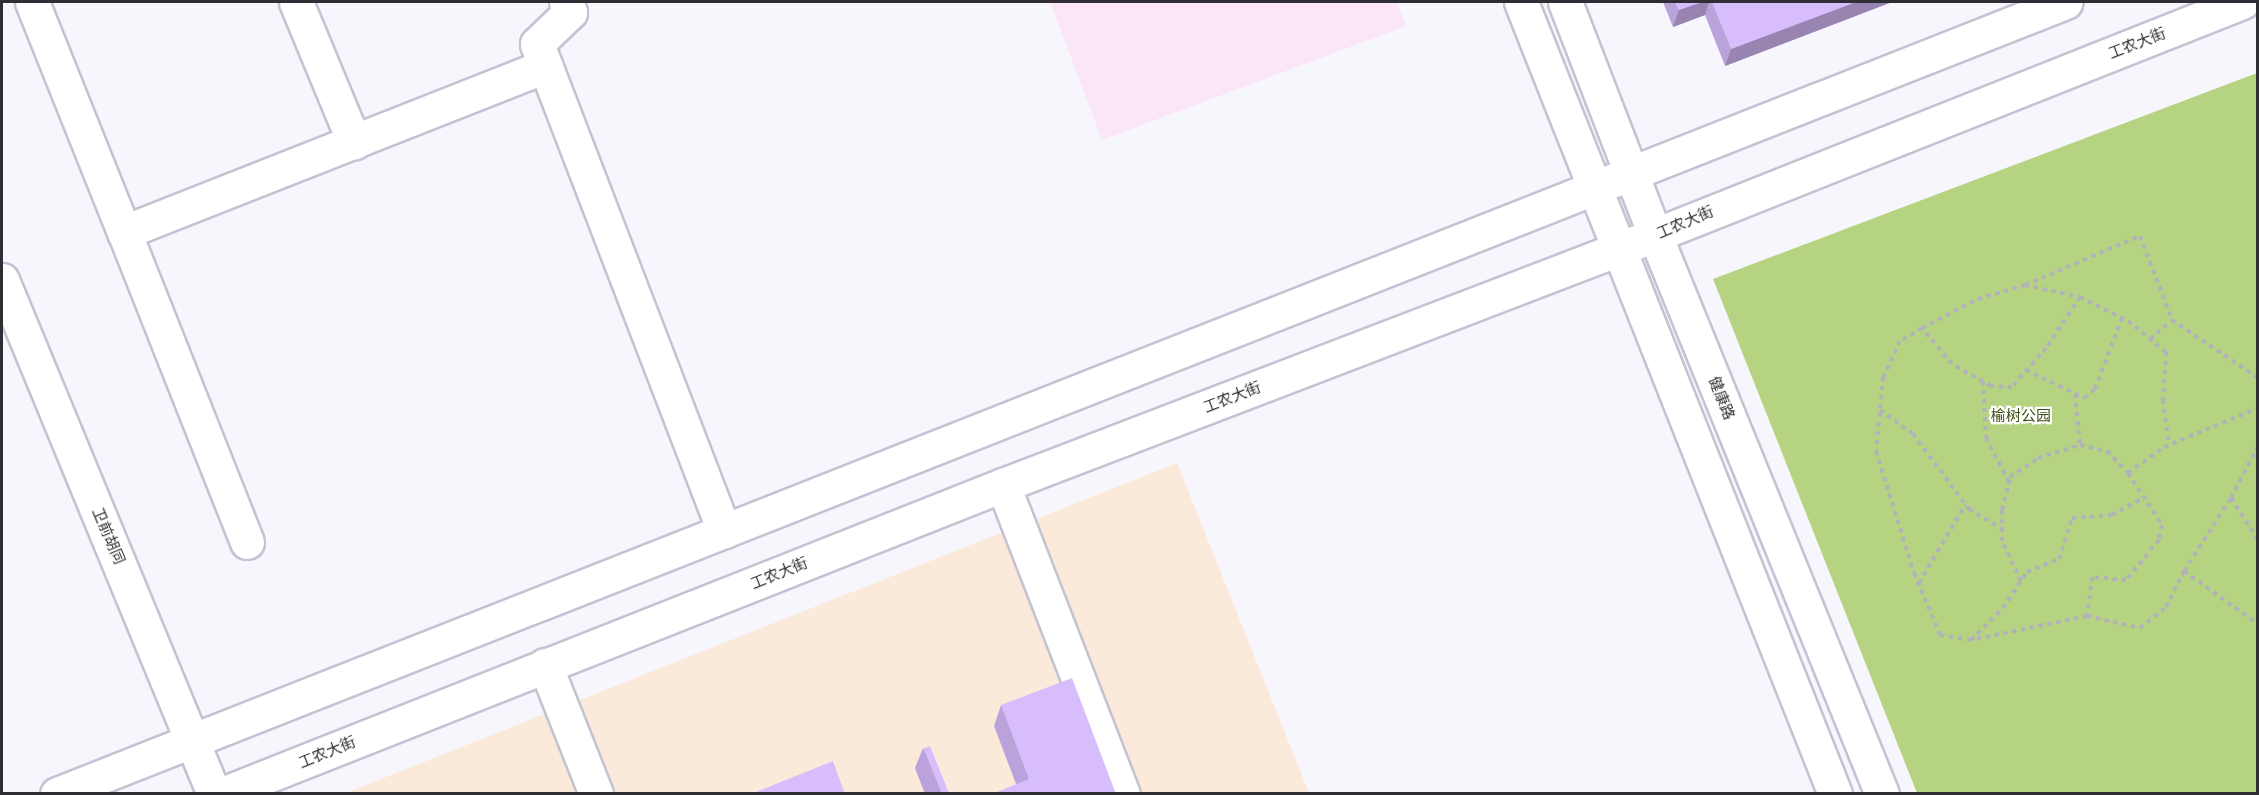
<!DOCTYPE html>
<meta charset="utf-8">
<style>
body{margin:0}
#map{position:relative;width:2259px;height:795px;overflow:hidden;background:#f7f6fd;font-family:"Asap Condensed","Noto Sans SC",sans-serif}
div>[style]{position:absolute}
.commercial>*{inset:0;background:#fbead9}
.education>*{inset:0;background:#fae6f6}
.green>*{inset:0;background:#b6d381}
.path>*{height:4px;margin-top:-2px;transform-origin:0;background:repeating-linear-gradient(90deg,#b2b2b8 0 4.5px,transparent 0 9px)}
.roads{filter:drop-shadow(2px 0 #c5c3d3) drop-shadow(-2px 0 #c5c3d3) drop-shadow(0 2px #c5c3d3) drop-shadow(0 -2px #c5c3d3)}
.street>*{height:33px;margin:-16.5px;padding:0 16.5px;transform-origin:16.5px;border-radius:16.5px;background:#fff}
.secondary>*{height:33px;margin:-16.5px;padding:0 16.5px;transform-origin:16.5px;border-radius:16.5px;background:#fff}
.wall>*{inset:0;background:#baa3da}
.shaded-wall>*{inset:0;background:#9784b1}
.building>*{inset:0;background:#d8bdfd;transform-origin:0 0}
span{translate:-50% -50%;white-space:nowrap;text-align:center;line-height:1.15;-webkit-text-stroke:4.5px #fff;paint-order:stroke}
.street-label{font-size:15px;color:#2e2e34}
.park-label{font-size:15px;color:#3d4f12}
.frame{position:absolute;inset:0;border:3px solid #2e2e34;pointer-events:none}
</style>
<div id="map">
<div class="commercial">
<div style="clip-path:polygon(1177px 463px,1309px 793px,343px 794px)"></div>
</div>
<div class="education">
<div style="clip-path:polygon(1050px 2px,1397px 2px,1406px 26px,1102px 140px)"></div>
</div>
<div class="green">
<div style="clip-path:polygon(2257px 73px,2257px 793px,1917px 793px,1713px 279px)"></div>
</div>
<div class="path">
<div style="left:2025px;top:285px;width:125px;rotate:-23.1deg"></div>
<div style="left:2140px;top:236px;width:90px;rotate:69.1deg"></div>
<div style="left:2080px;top:297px;width:61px;rotate:123.7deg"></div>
<div style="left:2046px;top:348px;width:52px;rotate:131.1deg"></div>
<div style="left:2012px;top:387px;width:21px;rotate:-177deg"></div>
<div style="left:1991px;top:386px;width:45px;rotate:-150.6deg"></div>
<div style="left:1952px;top:364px;width:47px;rotate:-129.8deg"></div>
<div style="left:1922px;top:328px;width:63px;rotate:-27.4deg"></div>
<div style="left:1978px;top:299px;width:49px;rotate:-16.6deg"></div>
<div style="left:2025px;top:285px;width:56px;rotate:12.3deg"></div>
<div style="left:2080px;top:297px;width:54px;rotate:26.6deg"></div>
<div style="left:2128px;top:321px;width:49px;rotate:39.2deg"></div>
<div style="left:2166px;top:352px;width:48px;rotate:93.6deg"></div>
<div style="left:2163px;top:400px;width:45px;rotate:82.4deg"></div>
<div style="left:1922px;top:328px;width:26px;rotate:149deg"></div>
<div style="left:1900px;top:341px;width:40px;rotate:115deg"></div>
<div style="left:1883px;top:377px;width:74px;rotate:95.4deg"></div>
<div style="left:1876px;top:451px;width:128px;rotate:72.7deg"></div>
<div style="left:1914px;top:573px;width:67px;rotate:67.2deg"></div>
<div style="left:1940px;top:635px;width:31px;rotate:9deg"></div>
<div style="left:2150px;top:339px;width:29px;rotate:-41deg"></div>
<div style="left:2172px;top:320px;width:104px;rotate:34deg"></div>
<div style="left:2026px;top:370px;width:64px;rotate:25.8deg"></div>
<div style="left:2084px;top:398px;width:14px;rotate:-39deg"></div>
<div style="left:2095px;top:389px;width:76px;rotate:-69.2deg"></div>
<div style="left:1983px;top:381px;width:57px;rotate:87deg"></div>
<div style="left:1986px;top:438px;width:50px;rotate:62.4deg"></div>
<div style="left:2075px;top:394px;width:51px;rotate:84.4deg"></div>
<div style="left:2080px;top:445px;width:28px;rotate:13deg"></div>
<div style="left:2107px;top:451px;width:30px;rotate:46deg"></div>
<div style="left:2128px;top:473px;width:62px;rotate:56.8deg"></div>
<div style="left:2162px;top:525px;width:15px;rotate:101deg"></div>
<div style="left:2159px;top:540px;width:52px;rotate:129.5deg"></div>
<div style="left:2126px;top:580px;width:34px;rotate:-175deg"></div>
<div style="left:2092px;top:577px;width:39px;rotate:97deg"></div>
<div style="left:2087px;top:616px;width:54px;rotate:12.8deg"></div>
<div style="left:2140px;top:628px;width:33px;rotate:-39deg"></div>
<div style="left:2166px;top:607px;width:40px;rotate:-63.4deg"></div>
<div style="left:2184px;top:571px;width:87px;rotate:-57.2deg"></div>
<div style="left:1880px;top:410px;width:41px;rotate:36deg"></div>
<div style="left:1913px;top:434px;width:94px;rotate:53.3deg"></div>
<div style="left:1969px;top:509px;width:39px;rotate:31deg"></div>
<div style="left:2258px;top:446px;width:59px;rotate:117.4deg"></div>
<div style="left:2231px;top:498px;width:50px;rotate:57.3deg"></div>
<div style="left:2128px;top:473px;width:44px;rotate:-35.8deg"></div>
<div style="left:2164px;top:447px;width:102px;rotate:-22.5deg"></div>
<div style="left:2184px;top:571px;width:91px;rotate:35.6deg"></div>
<div style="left:2021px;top:581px;width:44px;rotate:-115.4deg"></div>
<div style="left:2002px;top:541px;width:31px;rotate:-90deg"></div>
<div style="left:2002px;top:510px;width:34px;rotate:-76deg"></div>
<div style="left:2010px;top:477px;width:34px;rotate:-34deg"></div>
<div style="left:2038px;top:458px;width:44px;rotate:-17.2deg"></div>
<div style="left:1919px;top:583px;width:91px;rotate:-59.5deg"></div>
<div style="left:2087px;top:616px;width:118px;rotate:168.3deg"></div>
<div style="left:1971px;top:640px;width:45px;rotate:-45deg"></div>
<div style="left:2003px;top:608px;width:43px;rotate:-56.3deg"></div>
<div style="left:2027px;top:572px;width:35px;rotate:-22deg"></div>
<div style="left:2059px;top:559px;width:43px;rotate:-72.4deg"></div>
<div style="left:2072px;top:518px;width:40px;rotate:-4.3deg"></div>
<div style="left:2112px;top:515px;width:37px;rotate:-29deg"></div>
</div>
<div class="roads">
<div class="street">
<div style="left:32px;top:2px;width:248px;rotate:68.2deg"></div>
<div style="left:296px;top:2px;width:152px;rotate:67.5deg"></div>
<div style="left:566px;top:2px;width:11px;rotate:68deg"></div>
<div style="left:570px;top:12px;width:46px;rotate:135.9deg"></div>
<div style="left:537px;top:44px;width:522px;rotate:68.99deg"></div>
<div style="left:2px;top:280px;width:556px;rotate:67.59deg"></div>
<div style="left:1003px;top:485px;width:331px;rotate:68.8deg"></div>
<div style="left:247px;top:542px;width:334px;rotate:-111.6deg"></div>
<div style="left:124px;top:232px;width:453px;rotate:-21.5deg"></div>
<div style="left:545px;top:665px;width:139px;rotate:68.4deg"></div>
</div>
<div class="secondary">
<div style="left:1521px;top:2px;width:852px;rotate:68.37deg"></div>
<div style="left:1565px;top:2px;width:250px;rotate:68.9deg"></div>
<div style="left:1655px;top:235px;width:603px;rotate:67.9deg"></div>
<div style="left:57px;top:794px;width:2159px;rotate:-21.52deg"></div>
<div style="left:222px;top:794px;width:840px;rotate:-21.59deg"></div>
<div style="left:1003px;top:485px;width:698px;rotate:-20.98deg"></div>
<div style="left:1655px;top:235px;width:632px;rotate:-21.65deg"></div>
</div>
</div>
<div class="wall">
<div style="clip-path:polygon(1663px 2px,1892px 2px,1725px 66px,1705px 15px,1673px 27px)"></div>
<div style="clip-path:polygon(1001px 705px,1116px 794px,1016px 784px,994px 726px)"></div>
<div style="clip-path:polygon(923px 748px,949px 794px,925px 794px,915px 768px)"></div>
</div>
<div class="shaded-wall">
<div style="clip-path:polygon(1702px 2px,1709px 2px,1705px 15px,1673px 27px,1679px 10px)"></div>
<div style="clip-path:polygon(1856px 2px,1892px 2px,1725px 66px,1731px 49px)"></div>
</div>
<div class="building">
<div style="clip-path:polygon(1675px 2px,1702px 2px,1679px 10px)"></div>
<div style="clip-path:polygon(1712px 2px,1856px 2px,1731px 49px)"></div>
<div style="clip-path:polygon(1072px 678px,1116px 794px,992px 794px,1029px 779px,1001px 705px)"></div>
<div style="left:930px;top:746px;width:52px;height:7px;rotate:68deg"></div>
<div style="clip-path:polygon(833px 761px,845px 794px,751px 794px)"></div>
</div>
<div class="street-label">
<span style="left:2137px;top:43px;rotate:-21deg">工农大街</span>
<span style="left:1685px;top:222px;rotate:-23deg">工农大街</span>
<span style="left:1232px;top:397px;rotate:-21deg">工农大街</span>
<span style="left:1722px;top:398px;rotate:68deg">健康路</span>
<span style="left:109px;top:536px;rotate:67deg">卫前胡同</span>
<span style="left:779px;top:573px;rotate:-22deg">工农大街</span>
<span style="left:327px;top:752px;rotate:-22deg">工农大街</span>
</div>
<div class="park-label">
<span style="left:2021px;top:416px">榆树公园</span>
</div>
<div class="frame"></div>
</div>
